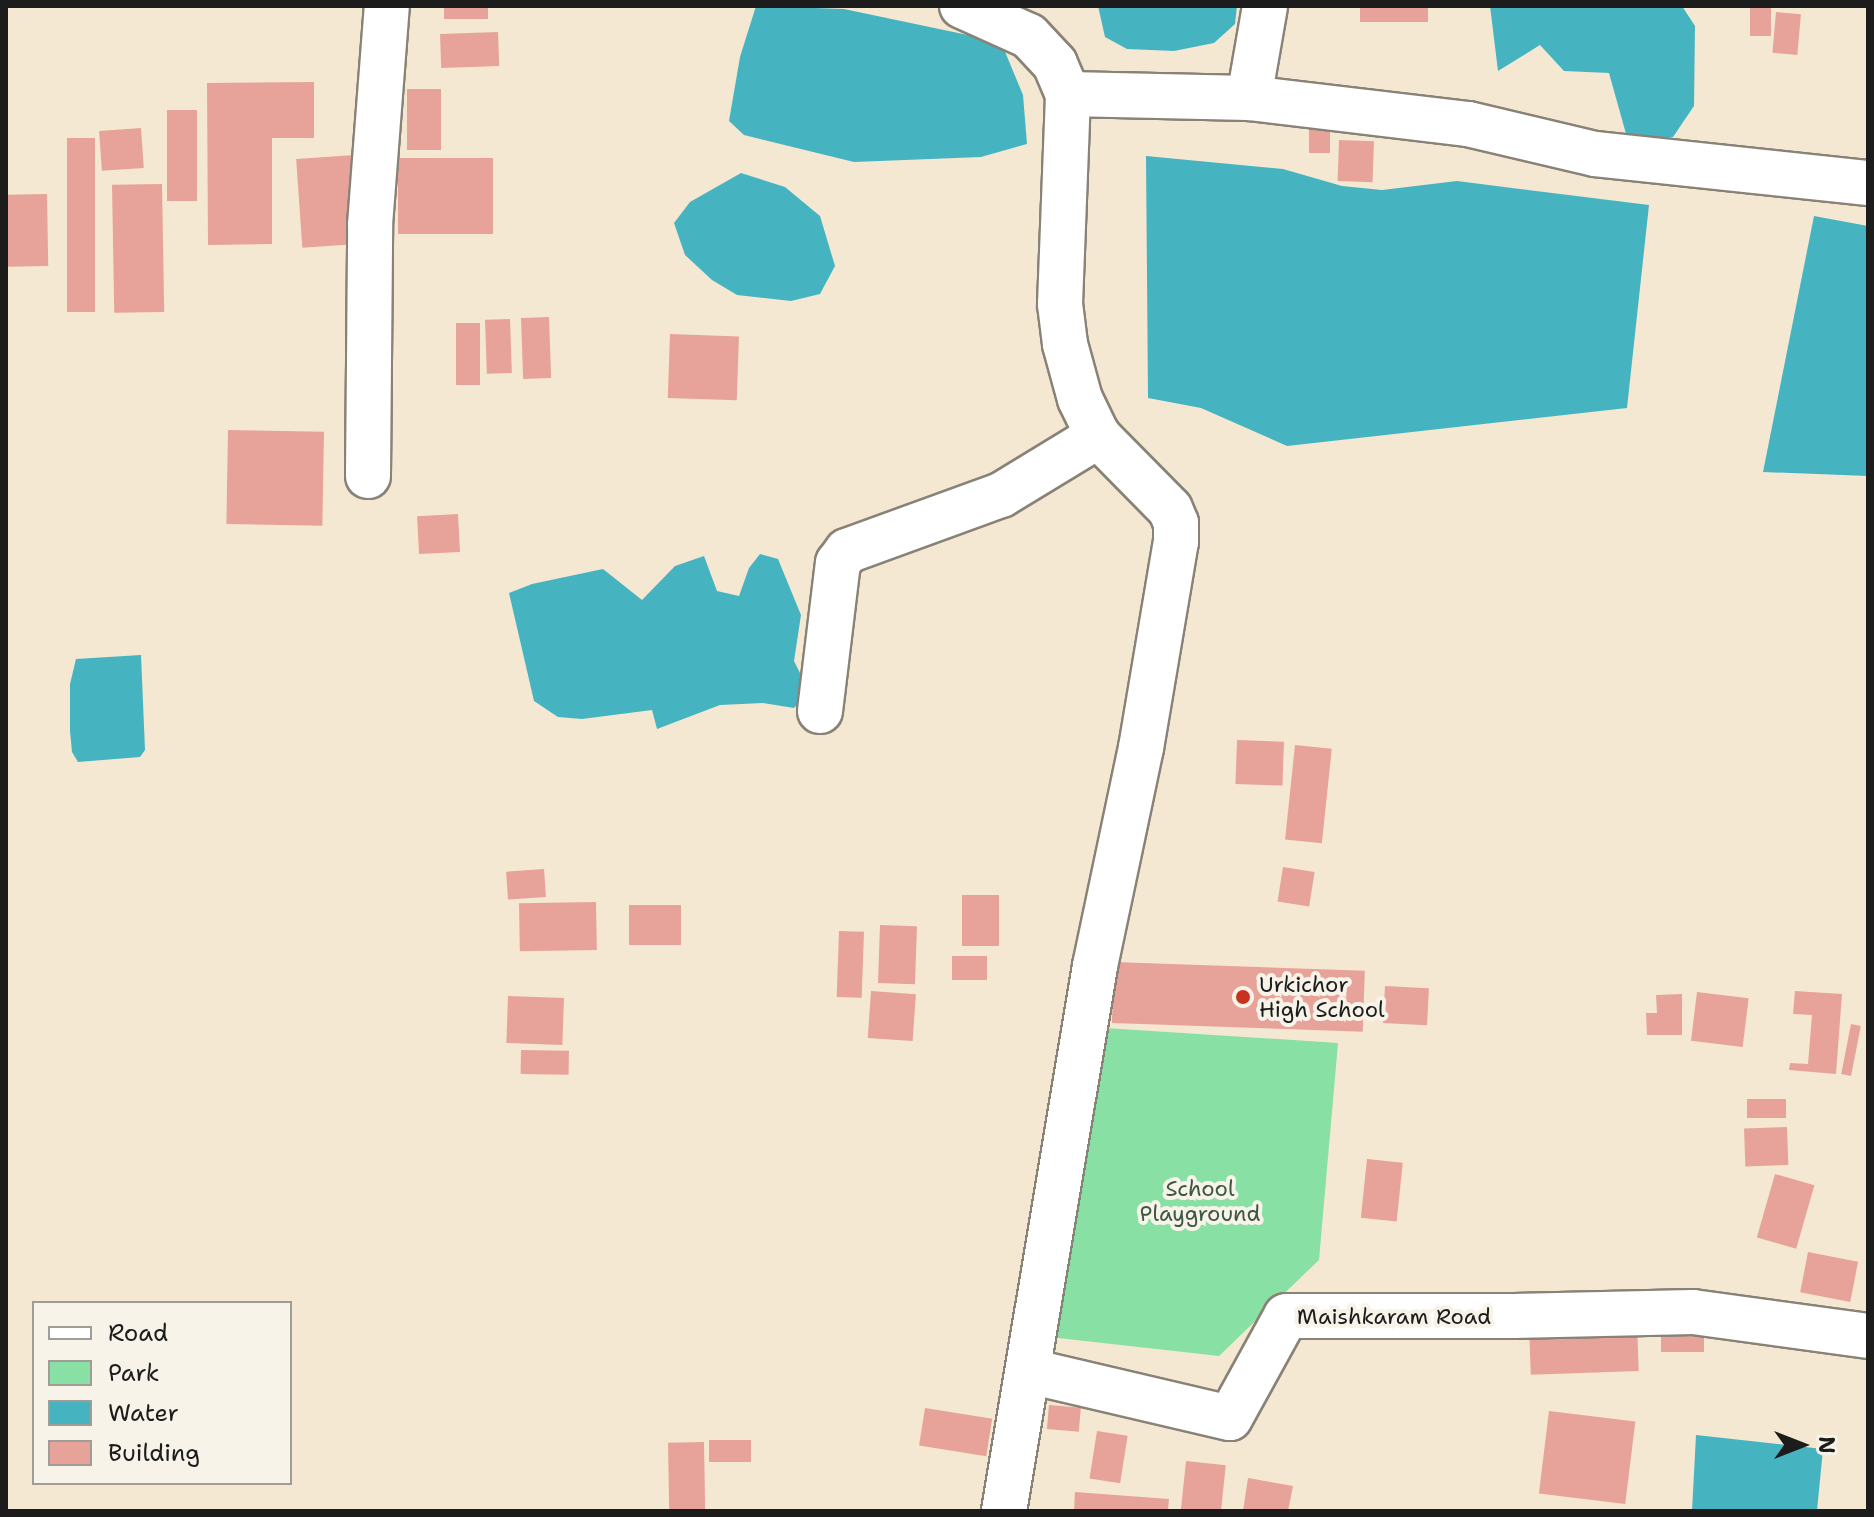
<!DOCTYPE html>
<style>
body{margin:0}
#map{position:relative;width:1874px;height:1517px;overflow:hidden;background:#f4e8d2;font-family:"Shantell Sans",sans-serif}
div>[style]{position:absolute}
.green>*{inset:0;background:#89e0a4}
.water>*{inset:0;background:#46b4c0}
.building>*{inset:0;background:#e7a399;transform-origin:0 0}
.roads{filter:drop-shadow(2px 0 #888277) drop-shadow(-2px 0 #888277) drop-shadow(0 2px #888277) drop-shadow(0 -2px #888277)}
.minor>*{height:44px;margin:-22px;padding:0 22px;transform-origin:22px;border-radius:22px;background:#fff}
.dots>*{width:22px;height:22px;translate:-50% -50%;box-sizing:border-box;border:4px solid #f7f3e8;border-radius:50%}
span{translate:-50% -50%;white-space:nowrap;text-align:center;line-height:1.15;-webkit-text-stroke:8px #f7f3e8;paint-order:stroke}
.poi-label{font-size:22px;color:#1c1c1c}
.left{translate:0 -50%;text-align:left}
.park-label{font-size:22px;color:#3d5745}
.street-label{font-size:22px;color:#1c1c1c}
.frame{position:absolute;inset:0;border:8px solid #1c1c1c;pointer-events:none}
.legend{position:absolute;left:32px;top:1301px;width:260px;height:184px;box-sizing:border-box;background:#f7f3e8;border:2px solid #9f9d96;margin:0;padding:10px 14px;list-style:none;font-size:24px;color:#1c1c1c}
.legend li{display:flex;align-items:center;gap:16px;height:40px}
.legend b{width:40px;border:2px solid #9f9d96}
.north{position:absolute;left:1762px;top:1405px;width:80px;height:80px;-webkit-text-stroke:6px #f7f3e8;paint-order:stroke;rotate:90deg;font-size:22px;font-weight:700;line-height:32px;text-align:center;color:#1c1c1c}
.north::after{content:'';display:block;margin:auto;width:28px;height:36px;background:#1c1c1c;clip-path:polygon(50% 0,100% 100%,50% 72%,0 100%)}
</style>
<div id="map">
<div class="green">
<div style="clip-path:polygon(1105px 1028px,1338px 1043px,1319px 1260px,1219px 1356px,1049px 1337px)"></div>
</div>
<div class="water">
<div style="clip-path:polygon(756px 6px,844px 9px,1001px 42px,1023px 95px,1027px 144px,981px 157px,854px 162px,744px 135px,729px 121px,740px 57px)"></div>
<div style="clip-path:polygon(1098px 6px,1237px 6px,1235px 24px,1214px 43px,1174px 51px,1127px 49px,1105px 37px)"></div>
<div style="clip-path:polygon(1490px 6px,1682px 6px,1695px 26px,1694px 106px,1673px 137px,1628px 141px,1609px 73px,1564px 71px,1540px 45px,1498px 71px)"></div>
<div style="clip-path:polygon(1146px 156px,1283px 169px,1342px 186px,1382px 190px,1457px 181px,1649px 205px,1627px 408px,1287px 446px,1201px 408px,1148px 398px)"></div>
<div style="clip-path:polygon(741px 173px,785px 187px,820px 216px,835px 266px,820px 294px,791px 301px,737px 295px,712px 280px,685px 255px,674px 223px,690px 202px)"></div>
<div style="clip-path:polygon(1814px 216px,1868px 226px,1868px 476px,1763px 472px)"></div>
<div style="clip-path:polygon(760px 554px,778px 559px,801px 615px,794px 661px,809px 691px,794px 708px,763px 703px,720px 705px,657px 729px,652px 710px,582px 719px,558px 717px,534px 701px,509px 593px,532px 584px,603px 569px,642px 600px,675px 566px,704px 556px,717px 591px,739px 596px,749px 568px)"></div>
<div style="clip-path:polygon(141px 655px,145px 750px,140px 757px,78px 762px,72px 752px,70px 731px,70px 684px,76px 659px)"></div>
<div style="clip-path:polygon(1696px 1435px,1823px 1449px,1817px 1511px,1692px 1511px)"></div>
</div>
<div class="building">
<div style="left:444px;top:6px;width:44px;height:13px"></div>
<div style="left:1360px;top:6px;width:68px;height:16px"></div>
<div style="left:1750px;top:6px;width:21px;height:30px"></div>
<div style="left:1776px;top:12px;width:25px;height:41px;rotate:5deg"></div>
<div style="left:498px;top:32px;width:34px;height:58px;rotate:88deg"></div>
<div style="clip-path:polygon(314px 82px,314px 138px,272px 138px,272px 244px,208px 245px,207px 83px)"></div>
<div style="left:407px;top:89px;width:34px;height:61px"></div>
<div style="left:167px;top:110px;width:30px;height:91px"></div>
<div style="left:1309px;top:118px;width:21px;height:35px"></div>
<div style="left:141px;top:128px;width:40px;height:42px;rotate:86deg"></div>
<div style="left:67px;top:138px;width:28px;height:174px"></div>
<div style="left:1339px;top:140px;width:35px;height:41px;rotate:2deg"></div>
<div style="left:354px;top:155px;width:89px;height:58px;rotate:86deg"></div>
<div style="left:398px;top:158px;width:95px;height:76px"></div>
<div style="left:162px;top:184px;width:128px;height:50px;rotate:89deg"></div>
<div style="left:47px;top:194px;width:72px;height:41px;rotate:89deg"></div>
<div style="left:549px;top:317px;width:61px;height:28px;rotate:88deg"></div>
<div style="left:510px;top:319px;width:54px;height:25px;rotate:88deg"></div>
<div style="left:456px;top:323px;width:24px;height:62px"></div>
<div style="left:670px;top:334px;width:69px;height:64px;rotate:2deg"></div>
<div style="left:228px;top:430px;width:96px;height:94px;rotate:1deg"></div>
<div style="left:458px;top:514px;width:38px;height:41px;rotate:87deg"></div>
<div style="left:1237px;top:740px;width:47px;height:44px;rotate:2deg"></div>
<div style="left:1295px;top:745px;width:37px;height:95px;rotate:6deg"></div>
<div style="left:1283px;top:867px;width:32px;height:35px;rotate:9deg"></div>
<div style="left:544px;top:869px;width:28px;height:38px;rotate:86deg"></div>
<div style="left:962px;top:895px;width:37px;height:51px"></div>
<div style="left:596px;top:902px;width:48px;height:77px;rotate:89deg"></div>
<div style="left:629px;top:905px;width:52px;height:40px"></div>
<div style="left:880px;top:925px;width:37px;height:58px;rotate:2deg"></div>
<div style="left:839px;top:931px;width:25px;height:66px;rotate:2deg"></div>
<div style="left:952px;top:956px;width:35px;height:24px"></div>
<div style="left:1114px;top:962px;width:251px;height:61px;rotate:2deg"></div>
<div style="left:1385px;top:986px;width:44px;height:37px;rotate:3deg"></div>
<div style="left:871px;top:991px;width:45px;height:47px;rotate:4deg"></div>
<div style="clip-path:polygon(1795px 991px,1842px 994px,1836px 1074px,1789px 1070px,1790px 1063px,1808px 1064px,1812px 1015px,1793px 1014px)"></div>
<div style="left:1697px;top:992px;width:52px;height:49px;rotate:7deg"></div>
<div style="clip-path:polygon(1682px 994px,1682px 1035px,1647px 1035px,1646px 1013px,1657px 1013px,1656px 995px)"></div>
<div style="left:508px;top:996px;width:56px;height:47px;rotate:2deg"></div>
<div style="left:1851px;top:1024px;width:10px;height:51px;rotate:11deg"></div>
<div style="left:521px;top:1050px;width:48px;height:24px;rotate:1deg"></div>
<div style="left:1747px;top:1099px;width:39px;height:19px"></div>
<div style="left:1787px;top:1127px;width:38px;height:43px;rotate:88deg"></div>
<div style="left:1367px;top:1159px;width:36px;height:59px;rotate:6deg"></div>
<div style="left:1775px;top:1174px;width:41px;height:66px;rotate:16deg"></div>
<div style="left:1808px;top:1252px;width:51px;height:41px;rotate:11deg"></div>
<div style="left:1637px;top:1322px;width:49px;height:108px;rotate:88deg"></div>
<div style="left:1661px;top:1322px;width:43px;height:30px"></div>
<div style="left:1049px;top:1405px;width:32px;height:24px;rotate:5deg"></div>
<div style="left:925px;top:1408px;width:68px;height:38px;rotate:9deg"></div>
<div style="left:1549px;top:1411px;width:87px;height:83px;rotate:7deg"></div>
<div style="left:1097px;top:1431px;width:31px;height:48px;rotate:9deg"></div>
<div style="left:709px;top:1440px;width:42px;height:22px"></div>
<div style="left:704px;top:1442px;width:69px;height:36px;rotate:89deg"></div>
<div style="left:1186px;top:1461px;width:40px;height:50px;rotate:6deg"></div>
<div style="clip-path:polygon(1248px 1478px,1293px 1486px,1288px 1511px,1243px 1511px)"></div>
<div style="clip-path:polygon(1075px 1492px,1169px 1499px,1168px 1511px,1074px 1511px)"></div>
</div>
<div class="roads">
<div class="minor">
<div style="left:962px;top:6px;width:73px;rotate:24.1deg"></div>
<div style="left:1029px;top:36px;width:38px;rotate:47deg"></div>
<div style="left:1055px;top:64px;width:33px;rotate:67deg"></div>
<div style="left:1249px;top:98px;width:93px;rotate:-80.1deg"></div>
<div style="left:368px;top:476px;width:251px;rotate:-89.5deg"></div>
<div style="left:370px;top:225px;width:220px;rotate:-85.6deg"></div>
<div style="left:820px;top:711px;width:149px;rotate:-83.1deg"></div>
<div style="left:838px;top:563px;width:15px;rotate:-53deg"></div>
<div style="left:847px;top:551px;width:164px;rotate:-20deg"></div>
<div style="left:1001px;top:495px;width:114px;rotate:-31.3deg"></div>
<div style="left:1029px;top:1371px;width:206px;rotate:13.2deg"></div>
<div style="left:1230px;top:1418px;width:116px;rotate:-61.2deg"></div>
<div style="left:1286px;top:1316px;width:227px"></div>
<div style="left:1513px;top:1316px;width:180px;rotate:-1.3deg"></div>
<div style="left:1693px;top:1312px;width:177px;rotate:7.8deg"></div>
<div style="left:1004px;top:1511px;width:553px;rotate:-80.52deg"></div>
<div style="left:1095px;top:966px;width:223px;rotate:-78.1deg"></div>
<div style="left:1141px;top:748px;width:209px;rotate:-80.4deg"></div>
<div style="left:1176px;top:542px;width:19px;rotate:-90deg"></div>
<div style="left:1176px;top:523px;width:15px;rotate:-113deg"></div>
<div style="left:1170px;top:509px;width:103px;rotate:-134.6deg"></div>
<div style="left:1098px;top:436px;width:41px;rotate:-115.9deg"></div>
<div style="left:1080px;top:399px;width:57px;rotate:-105.3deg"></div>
<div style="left:1065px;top:344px;width:40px;rotate:-97.1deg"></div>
<div style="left:1060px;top:304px;width:210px;rotate:-87.8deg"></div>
<div style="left:1068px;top:94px;width:181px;rotate:1.3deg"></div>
<div style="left:1249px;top:98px;width:221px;rotate:6.8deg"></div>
<div style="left:1468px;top:124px;width:130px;rotate:13.3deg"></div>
<div style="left:1595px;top:154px;width:275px;rotate:6.1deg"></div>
</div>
</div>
<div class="dots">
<div style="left:1243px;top:997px;background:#c8321e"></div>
</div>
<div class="poi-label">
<span class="left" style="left:1259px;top:997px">Urkichor<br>High School</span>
</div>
<div class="park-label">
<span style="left:1200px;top:1201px">School<br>Playground</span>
</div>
<div class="street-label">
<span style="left:1394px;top:1317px">Maishkaram Road</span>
</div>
<div class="frame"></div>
<ul class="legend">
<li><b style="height:10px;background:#fff"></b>Road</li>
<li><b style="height:22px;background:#89e0a4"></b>Park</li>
<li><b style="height:22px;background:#46b4c0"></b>Water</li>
<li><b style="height:22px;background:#e7a399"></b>Building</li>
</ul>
<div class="north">N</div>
</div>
